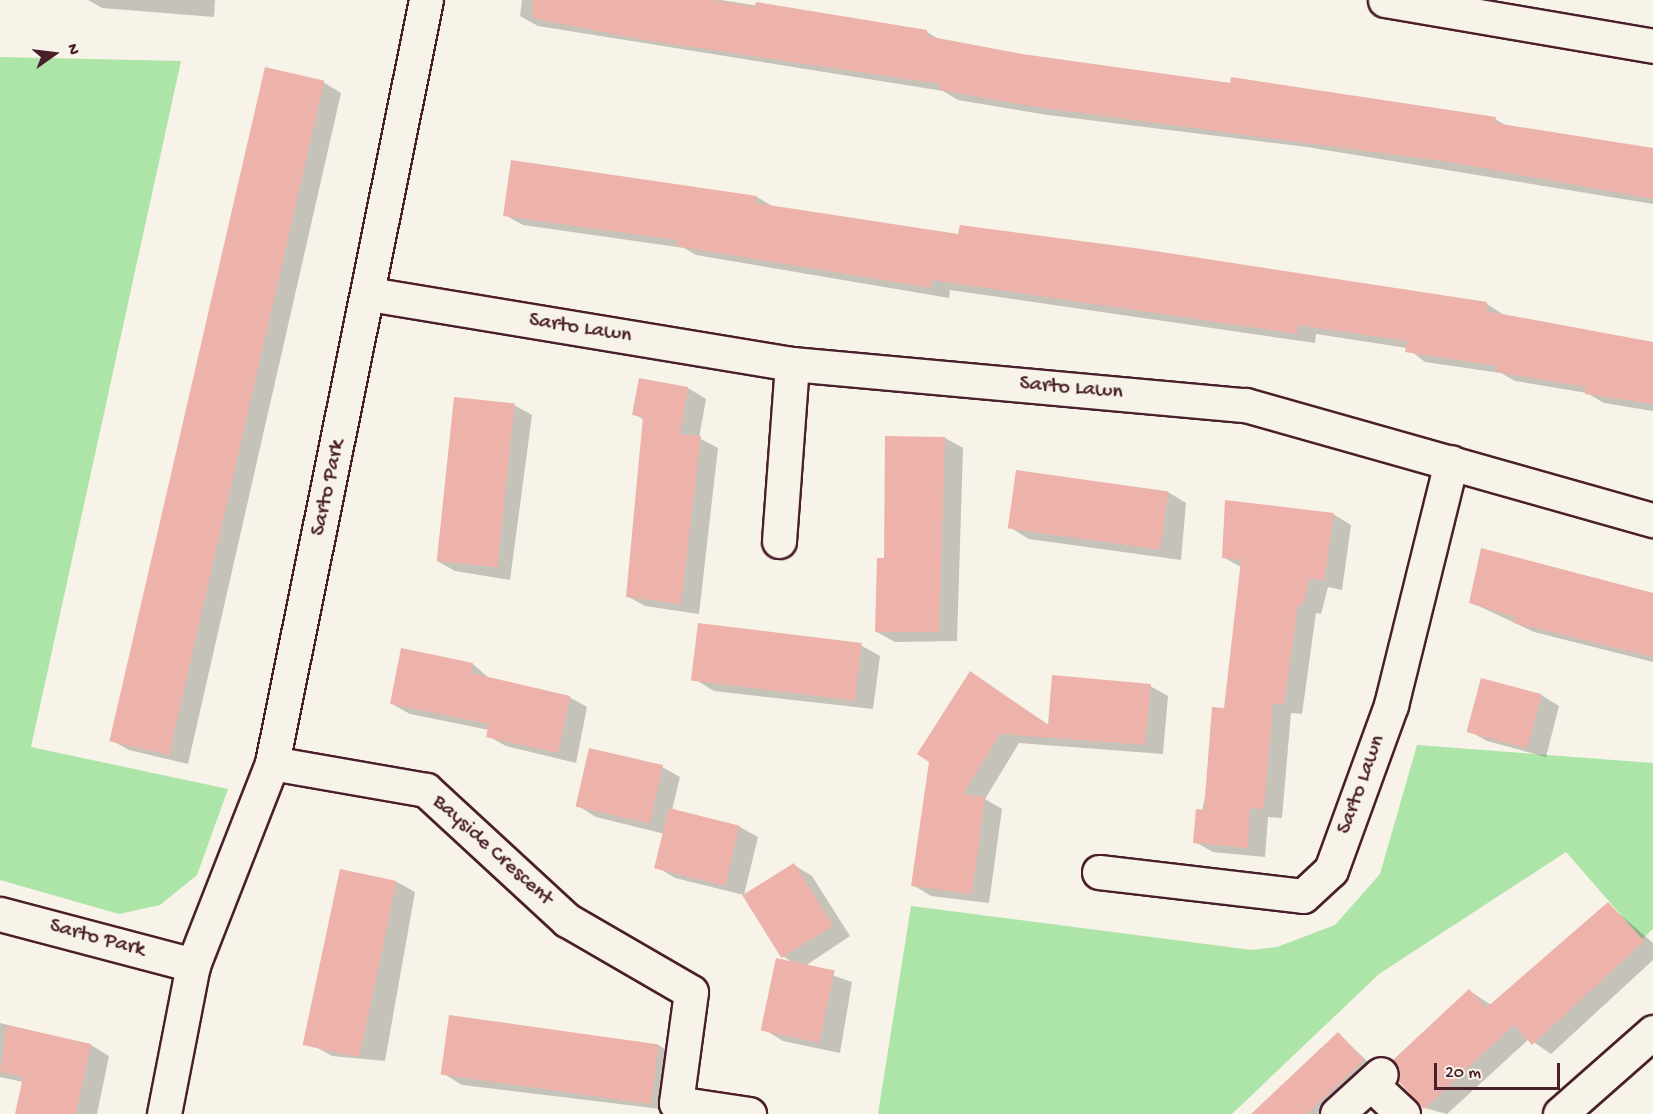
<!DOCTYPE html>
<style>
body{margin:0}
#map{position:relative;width:1653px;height:1114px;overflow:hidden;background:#f7f3e8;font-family:"Gochi Hand",sans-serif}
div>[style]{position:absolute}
.green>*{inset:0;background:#ade4a7}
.shadow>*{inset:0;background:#0003}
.building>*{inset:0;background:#edb3ab;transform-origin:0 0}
.roads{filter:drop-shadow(2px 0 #4a1f2b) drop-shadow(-2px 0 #4a1f2b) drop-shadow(0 2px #4a1f2b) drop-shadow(0 -2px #4a1f2b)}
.minor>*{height:33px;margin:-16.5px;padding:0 16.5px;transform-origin:16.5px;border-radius:16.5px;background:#f7f3e8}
span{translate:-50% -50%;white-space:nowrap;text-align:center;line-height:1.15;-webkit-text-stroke:4.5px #f7f3e8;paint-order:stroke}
.street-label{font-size:22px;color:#4a1f2b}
.north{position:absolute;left:24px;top:24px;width:60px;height:60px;-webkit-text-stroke:4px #f7f3e8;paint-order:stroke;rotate:76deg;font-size:16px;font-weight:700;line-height:24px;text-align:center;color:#4a1f2b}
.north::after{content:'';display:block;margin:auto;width:21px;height:27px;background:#4a1f2b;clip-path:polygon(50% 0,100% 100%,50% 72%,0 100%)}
.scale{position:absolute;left:1434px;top:1063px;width:126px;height:27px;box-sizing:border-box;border:3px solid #4a1f2b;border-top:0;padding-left:8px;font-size:18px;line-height:21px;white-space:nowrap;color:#4a1f2b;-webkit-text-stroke:4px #f7f3e8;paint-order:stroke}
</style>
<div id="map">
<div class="green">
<div style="clip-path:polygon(0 57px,181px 61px,31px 747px,228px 789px,197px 875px,160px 905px,119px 914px,0 880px)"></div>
<div style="clip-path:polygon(1417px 745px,1653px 763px,1653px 929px,1642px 939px,1566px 852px,1379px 974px,1232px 1114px,878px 1114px,911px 906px,1252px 950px,1277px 947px,1335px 925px,1380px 874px)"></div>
</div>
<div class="shadow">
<div style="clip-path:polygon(88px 0,215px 0,214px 17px,102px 8px)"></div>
<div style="clip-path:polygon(522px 0,721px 0,927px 32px,942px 41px,1022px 55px,1495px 119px,1509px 127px,1653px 150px,1653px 204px,1307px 147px,1048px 115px,958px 100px,943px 91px,538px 26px,520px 16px)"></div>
<div style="clip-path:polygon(323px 82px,341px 93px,188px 764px,129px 750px,111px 740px)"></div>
<div style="clip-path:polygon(757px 197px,775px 208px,960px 236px,1487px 304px,1504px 315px,1653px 343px,1653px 411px,1604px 403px,1587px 393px,1515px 381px,1501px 373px,1425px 362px,1407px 348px,1316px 334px,1315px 343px,950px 290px,949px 298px,696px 255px,684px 248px,523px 225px,505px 215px)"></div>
<div style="clip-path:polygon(640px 380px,688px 388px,706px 399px,699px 438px,718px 448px,699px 614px,645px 606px,627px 596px,644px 420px,634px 414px)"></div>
<div style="clip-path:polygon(514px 405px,532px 415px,510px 580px,455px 571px,437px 561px)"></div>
<div style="clip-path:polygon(945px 438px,963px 448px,957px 641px,895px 642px,877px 632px,886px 559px)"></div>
<div style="clip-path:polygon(1168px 492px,1186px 503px,1181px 560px,1029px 539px,1011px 528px)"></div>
<div style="clip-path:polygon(1333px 514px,1351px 525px,1342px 590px,1328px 587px,1321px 614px,1316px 613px,1302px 714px,1291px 713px,1282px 818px,1268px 817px,1265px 857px,1213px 852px,1195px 842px,1225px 709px,1241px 567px,1223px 557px)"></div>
<div style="clip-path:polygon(1653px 596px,1653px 662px,1534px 632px,1470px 602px)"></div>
<div style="clip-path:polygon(862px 646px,880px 656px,873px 709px,714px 691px,696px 680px)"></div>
<div style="clip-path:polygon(473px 664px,490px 679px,569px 697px,587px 707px,576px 763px,506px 746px,488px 736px,489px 730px,410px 714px,392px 704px)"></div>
<div style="clip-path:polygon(970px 673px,1049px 725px,1150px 686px,1168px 696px,1163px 754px,1019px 743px,985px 799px,1002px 809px,989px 903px,931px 896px,913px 885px)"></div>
<div style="clip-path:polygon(1541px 695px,1559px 706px,1546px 757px,1487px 741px,1469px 731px)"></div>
<div style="clip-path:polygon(662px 767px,680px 777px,672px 810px,740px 827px,758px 837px,744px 895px,675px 878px,657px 867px,665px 834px,596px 817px,578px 806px)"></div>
<div style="clip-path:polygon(794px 865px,812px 876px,850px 936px,805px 966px,852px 982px,840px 1053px,783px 1041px,765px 1030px,794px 963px,784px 957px,746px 897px)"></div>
<div style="clip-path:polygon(397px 882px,415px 892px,385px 1061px,332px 1056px,314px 1046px)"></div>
<div style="clip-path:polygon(1608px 904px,1653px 943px,1653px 960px,1551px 1054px,1529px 1039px,1447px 1114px,1425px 1108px,1470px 991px,1491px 1005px)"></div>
<div style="clip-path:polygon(0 1023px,91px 1045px,109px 1056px,97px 1114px,17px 1114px,23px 1082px,0 1077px)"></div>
<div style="clip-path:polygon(1339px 1034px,1372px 1066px,1320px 1114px,1253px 1114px)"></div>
<div style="clip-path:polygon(658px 1045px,676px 1055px,669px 1110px,462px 1085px,444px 1074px)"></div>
</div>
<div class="building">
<div style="clip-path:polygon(533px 0,712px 0,755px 7px,756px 2px,927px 30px,927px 36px,1022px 54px,1230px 83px,1231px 77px,1496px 117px,1495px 123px,1653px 148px,1653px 199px,1449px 162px,1029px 106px,939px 90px,940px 84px,638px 39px,532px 18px)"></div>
<div style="left:265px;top:67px;width:61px;height:692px;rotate:13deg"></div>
<div style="clip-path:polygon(511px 160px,757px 196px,756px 203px,958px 234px,960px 225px,1142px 249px,1487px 302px,1486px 311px,1653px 342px,1653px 404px,1585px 394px,1586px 387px,1496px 372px,1497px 366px,1405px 352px,1407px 341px,1298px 325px,1297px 334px,932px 280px,931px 288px,676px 246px,677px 240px,503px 216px)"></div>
<div style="clip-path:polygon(639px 378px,688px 387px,680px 434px,701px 436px,681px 604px,626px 597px,643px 417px,632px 415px)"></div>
<div style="left:454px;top:397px;width:61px;height:165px;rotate:6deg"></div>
<div style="clip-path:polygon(885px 436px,945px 437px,939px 632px,875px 632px,877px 558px,884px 558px)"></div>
<div style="left:1016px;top:470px;width:154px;height:59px;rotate:8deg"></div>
<div style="clip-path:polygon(1225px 500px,1334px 513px,1324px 581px,1310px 578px,1303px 605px,1298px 604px,1284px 705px,1273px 704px,1264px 809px,1250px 808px,1248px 848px,1193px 843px,1196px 809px,1204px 810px,1212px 707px,1224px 708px,1241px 560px,1222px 558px)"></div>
<div style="clip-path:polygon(1481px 548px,1653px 593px,1653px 657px,1514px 623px,1515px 617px,1469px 603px)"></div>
<div style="left:698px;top:623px;width:165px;height:58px;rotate:7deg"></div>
<div style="clip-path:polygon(401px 648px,473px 663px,471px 673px,570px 696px,558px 753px,486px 737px,489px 724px,390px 704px)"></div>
<div style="clip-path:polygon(970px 671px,1048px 725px,1052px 675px,1151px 684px,1145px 745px,1000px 734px,963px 794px,985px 797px,972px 894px,911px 886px,929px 762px,917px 754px)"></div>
<div style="left:1481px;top:678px;width:63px;height:56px;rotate:15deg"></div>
<div style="left:589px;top:748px;width:76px;height:60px;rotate:13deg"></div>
<div style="left:669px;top:808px;width:73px;height:62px;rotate:14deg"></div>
<div style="left:794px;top:863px;width:74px;height:61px;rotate:58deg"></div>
<div style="left:340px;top:869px;width:58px;height:180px;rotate:12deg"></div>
<div style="clip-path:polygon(1608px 902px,1644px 941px,1532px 1045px,1514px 1025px,1424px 1109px,1398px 1081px,1393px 1060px,1469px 989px,1486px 1008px)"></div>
<div style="left:776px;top:958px;width:60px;height:74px;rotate:12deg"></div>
<div style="left:449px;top:1015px;width:212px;height:60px;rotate:8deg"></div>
<div style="clip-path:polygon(7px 1025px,91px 1044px,76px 1114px,15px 1114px,23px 1077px,0 1072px)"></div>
<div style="clip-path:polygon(1338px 1032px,1364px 1060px,1307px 1114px,1251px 1114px)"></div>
</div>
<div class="roads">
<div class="minor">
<div style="left:1385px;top:0;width:272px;rotate:9.7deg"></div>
<div style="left:369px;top:294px;width:429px;rotate:9.4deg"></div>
<div style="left:792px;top:364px;width:456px;rotate:5.2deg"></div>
<div style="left:1246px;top:405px;width:423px;rotate:15.8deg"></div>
<div style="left:779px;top:541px;width:177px;rotate:-85.8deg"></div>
<div style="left:272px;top:763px;width:156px;rotate:9.9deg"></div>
<div style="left:426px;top:790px;width:192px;rotate:42.7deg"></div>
<div style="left:567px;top:920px;width:143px;rotate:30.1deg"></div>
<div style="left:691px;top:992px;width:112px;rotate:97.7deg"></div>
<div style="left:676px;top:1103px;width:74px;rotate:8.6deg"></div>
<div style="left:1099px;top:872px;width:205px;rotate:6.7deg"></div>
<div style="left:1303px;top:896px;width:38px;rotate:-43deg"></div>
<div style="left:1331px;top:870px;width:176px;rotate:-70deg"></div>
<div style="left:1391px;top:705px;width:250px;rotate:-76.1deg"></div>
<div style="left:0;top:914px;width:200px;rotate:14.8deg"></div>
<div style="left:1371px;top:1084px;width:44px;rotate:43.2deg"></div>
<div style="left:164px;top:1114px;width:152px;rotate:-79deg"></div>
<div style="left:193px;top:965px;width:217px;rotate:-68.6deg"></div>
<div style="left:272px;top:763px;width:778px;rotate:-78.59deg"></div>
<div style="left:1337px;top:1114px;width:59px;rotate:-42.3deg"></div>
<div style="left:1560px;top:1114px;width:124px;rotate:-41.4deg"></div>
</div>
</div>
<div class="street-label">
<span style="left:580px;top:329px;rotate:9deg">Sarto Lawn</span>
<span style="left:1071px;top:389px;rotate:5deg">Sarto Lawn</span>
<span style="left:329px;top:488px;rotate:-78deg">Sarto Park</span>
<span style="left:1362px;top:785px;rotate:-70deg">Sarto Lawn</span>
<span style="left:492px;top:851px;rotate:42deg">Bayside Crescent</span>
<span style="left:97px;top:939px;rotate:15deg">Sarto Park</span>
</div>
<div class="north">N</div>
<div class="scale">20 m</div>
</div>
